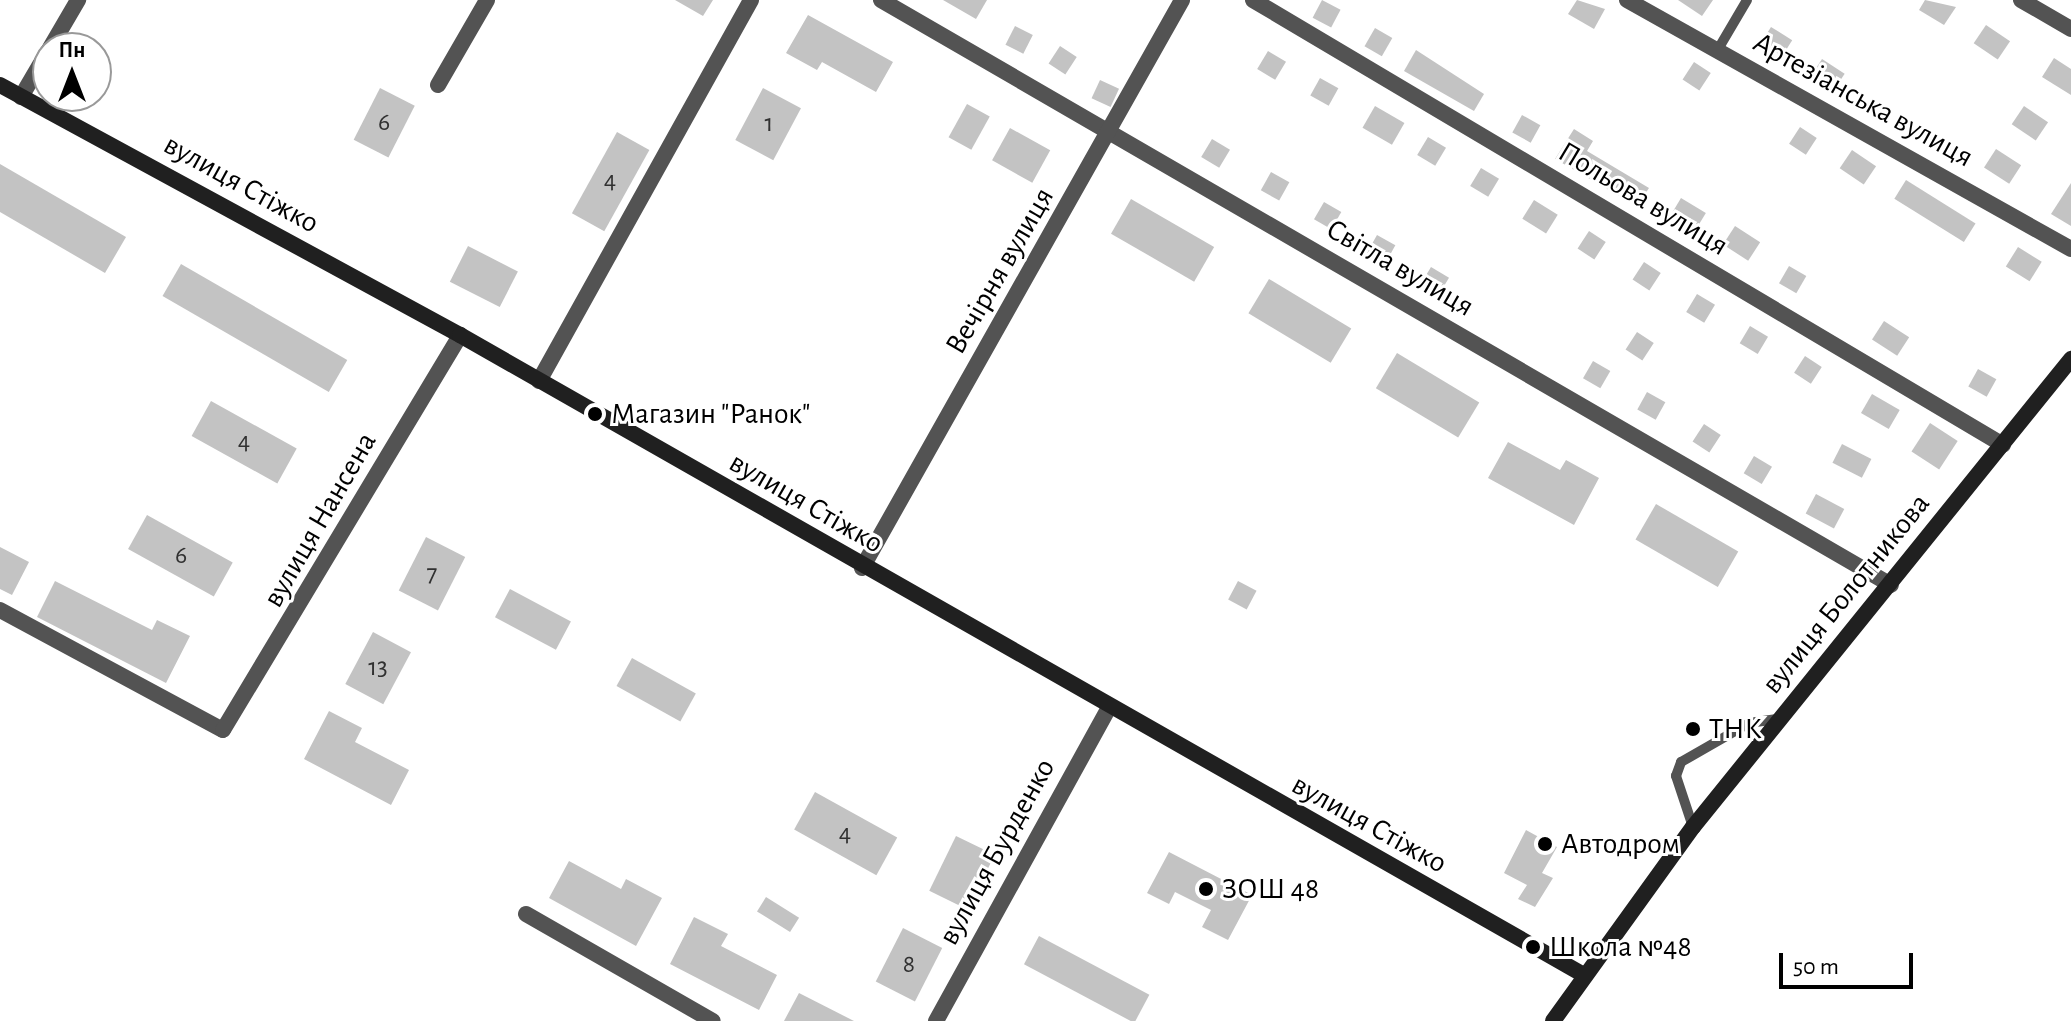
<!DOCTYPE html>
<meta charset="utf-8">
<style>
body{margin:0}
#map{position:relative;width:2071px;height:1021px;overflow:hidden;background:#fff;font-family:"Alegreya Sans",sans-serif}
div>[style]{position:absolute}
.building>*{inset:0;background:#c3c3c3;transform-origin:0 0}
.lane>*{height:10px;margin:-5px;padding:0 5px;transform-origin:5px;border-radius:5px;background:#535353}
.street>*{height:16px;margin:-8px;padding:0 8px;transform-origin:8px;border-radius:8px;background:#535353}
.secondary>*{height:16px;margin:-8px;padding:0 8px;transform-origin:8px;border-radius:8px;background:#202020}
.dots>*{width:22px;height:22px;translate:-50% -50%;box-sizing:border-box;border:4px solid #fff;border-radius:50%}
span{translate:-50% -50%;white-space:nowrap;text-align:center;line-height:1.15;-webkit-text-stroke:6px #fff;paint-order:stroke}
.number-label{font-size:26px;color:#313131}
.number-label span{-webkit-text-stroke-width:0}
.street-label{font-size:30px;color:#000}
.poi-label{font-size:30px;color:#000}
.left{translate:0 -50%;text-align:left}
.north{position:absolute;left:32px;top:32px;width:80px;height:80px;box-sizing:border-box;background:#fff;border:2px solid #999;border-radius:50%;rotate:0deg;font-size:22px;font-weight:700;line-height:32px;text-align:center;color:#000}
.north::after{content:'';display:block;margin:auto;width:28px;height:36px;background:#000;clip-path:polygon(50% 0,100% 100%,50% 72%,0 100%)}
.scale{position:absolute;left:1779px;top:953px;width:134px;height:36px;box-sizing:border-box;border:4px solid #000;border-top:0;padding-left:10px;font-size:24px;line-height:28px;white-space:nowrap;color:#000;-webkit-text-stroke:6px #fff;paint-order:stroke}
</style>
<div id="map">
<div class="building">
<div style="clip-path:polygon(675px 0,713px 0,703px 16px)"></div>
<div style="clip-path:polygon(943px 0,987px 0,976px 19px)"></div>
<div style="left:1322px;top:0;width:21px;height:20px;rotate:28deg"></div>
<div style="clip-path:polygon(1577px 0,1605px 9px,1594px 29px,1568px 14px)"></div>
<div style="clip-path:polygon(1678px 0,1713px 0,1702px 16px)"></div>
<div style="clip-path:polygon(1925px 0,1956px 7px,1944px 25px,1919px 10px)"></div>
<div style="clip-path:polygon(808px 15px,893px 62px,876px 92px,822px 62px,817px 70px,786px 53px)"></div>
<div style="left:1986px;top:25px;width:29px;height:22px;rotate:34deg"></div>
<div style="left:1015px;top:26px;width:20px;height:21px;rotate:27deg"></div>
<div style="left:1771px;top:27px;width:25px;height:19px;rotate:32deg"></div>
<div style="left:1375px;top:28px;width:20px;height:21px;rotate:30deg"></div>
<div style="left:1060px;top:46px;width:20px;height:21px;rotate:33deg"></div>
<div style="clip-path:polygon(1416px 50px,1484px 94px,1474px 111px,1404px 71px)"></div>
<div style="left:1268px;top:51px;width:21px;height:21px;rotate:31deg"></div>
<div style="clip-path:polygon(2054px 58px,2071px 69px,2071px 95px,2042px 77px)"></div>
<div style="left:1822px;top:59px;width:27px;height:17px;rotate:33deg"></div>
<div style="left:1694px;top:62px;width:20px;height:21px;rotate:33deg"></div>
<div style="left:1320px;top:78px;width:21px;height:20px;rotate:29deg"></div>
<div style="left:1100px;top:80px;width:21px;height:20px;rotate:25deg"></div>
<div style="left:380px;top:88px;width:39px;height:58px;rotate:27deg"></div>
<div style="left:763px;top:88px;width:43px;height:59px;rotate:28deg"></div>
<div style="left:967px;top:104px;width:26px;height:38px;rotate:29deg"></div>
<div style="left:1375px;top:106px;width:34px;height:25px;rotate:30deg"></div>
<div style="left:2024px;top:106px;width:29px;height:22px;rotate:34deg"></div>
<div style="left:1522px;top:115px;width:21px;height:20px;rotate:29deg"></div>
<div style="left:1800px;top:127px;width:20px;height:20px;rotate:33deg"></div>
<div style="left:1010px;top:128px;width:46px;height:37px;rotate:29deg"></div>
<div style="clip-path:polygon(1574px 129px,1593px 141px,1587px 151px,1649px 188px,1637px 206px,1555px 159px)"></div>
<div style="left:617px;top:132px;width:37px;height:93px;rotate:29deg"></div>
<div style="left:1428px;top:137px;width:21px;height:21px;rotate:31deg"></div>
<div style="left:1212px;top:139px;width:21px;height:21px;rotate:31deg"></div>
<div style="left:1996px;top:149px;width:30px;height:22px;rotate:33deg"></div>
<div style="left:1852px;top:150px;width:29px;height:22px;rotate:34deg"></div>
<div style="clip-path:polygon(0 164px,126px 237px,105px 273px,0 212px)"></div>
<div style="left:1481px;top:168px;width:21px;height:21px;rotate:31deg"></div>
<div style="left:1271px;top:172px;width:21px;height:21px;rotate:29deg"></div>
<div style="left:1906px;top:180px;width:82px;height:22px;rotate:32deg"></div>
<div style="clip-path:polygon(2071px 183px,2071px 226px,2051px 214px)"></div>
<div style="left:1681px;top:198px;width:29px;height:25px;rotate:31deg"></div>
<div style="left:1131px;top:199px;width:96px;height:40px;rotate:30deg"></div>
<div style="left:1534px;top:200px;width:28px;height:22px;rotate:32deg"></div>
<div style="left:1324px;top:202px;width:20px;height:20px;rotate:30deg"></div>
<div style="left:1735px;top:226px;width:30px;height:22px;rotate:33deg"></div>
<div style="left:1589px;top:231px;width:20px;height:21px;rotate:33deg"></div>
<div style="left:1377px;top:235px;width:21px;height:21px;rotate:29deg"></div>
<div style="left:468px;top:246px;width:56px;height:40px;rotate:27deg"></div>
<div style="left:2018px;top:247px;width:28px;height:23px;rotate:32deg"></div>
<div style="left:1644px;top:262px;width:20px;height:21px;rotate:33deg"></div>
<div style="left:181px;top:264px;width:192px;height:37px;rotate:30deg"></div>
<div style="left:1789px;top:266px;width:20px;height:20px;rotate:30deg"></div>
<div style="left:1431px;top:267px;width:21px;height:21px;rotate:31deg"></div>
<div style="left:1269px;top:279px;width:96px;height:40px;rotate:31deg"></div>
<div style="left:1697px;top:294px;width:21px;height:21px;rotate:31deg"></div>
<div style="left:1884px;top:321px;width:30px;height:22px;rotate:33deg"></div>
<div style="left:1750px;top:326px;width:21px;height:20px;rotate:31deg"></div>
<div style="left:1637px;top:332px;width:20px;height:21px;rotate:33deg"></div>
<div style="left:1397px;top:353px;width:96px;height:41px;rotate:31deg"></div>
<div style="left:1805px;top:356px;width:20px;height:20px;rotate:33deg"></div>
<div style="left:1593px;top:361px;width:20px;height:20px;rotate:30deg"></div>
<div style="left:1978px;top:369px;width:21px;height:20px;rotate:29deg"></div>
<div style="left:1647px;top:392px;width:21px;height:20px;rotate:29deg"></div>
<div style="left:1872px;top:394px;width:32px;height:22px;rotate:30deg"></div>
<div style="left:211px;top:401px;width:98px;height:40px;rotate:29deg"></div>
<div style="left:1930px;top:423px;width:33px;height:34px;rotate:33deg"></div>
<div style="left:1704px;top:424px;width:20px;height:21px;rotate:33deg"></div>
<div style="clip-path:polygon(1508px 442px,1560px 470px,1566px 460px,1599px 478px,1574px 525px,1488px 478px)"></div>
<div style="left:1842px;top:444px;width:33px;height:21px;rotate:27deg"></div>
<div style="left:1754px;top:456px;width:21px;height:20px;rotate:31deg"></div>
<div style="left:1816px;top:494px;width:32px;height:22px;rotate:28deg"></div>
<div style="left:1656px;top:504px;width:95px;height:41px;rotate:30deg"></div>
<div style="left:147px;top:515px;width:98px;height:39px;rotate:29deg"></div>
<div style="left:426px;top:537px;width:44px;height:60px;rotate:27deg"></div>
<div style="clip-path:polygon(0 547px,29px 562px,12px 595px,0 589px)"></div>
<div style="clip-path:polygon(55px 581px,152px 630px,157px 620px,190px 636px,166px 683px,37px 617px)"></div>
<div style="left:1238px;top:581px;width:21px;height:21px;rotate:28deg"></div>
<div style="left:510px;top:589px;width:69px;height:32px;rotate:28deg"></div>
<div style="left:373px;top:632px;width:43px;height:59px;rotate:28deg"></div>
<div style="left:632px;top:658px;width:73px;height:32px;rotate:29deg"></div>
<div style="clip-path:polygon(329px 711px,362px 728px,355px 742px,409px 770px,391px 805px,304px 759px)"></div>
<div style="left:815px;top:792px;width:94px;height:43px;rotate:29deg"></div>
<div style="clip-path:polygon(1526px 830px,1557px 847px,1542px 873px,1553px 878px,1535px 907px,1518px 899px,1527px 885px,1504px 873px)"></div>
<div style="left:956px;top:836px;width:43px;height:61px;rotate:26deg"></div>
<div style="clip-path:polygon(1169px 852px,1252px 895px,1228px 940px,1202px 927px,1211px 910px,1175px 892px,1169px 904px,1147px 893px)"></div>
<div style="clip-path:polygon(569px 861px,621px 889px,626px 879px,662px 898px,636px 946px,549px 898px)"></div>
<div style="left:766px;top:897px;width:39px;height:17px;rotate:32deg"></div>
<div style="clip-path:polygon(694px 917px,728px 934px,721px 946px,777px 975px,759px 1010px,670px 964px)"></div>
<div style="left:903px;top:928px;width:44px;height:60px;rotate:27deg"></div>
<div style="left:1039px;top:936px;width:125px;height:32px;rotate:28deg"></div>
<div style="clip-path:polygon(799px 993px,854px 1021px,784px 1021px)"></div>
</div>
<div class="lane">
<div style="left:1717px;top:51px;width:59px;rotate:-59.5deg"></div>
<div style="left:1693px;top:827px;width:54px;rotate:-108.4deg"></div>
<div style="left:1676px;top:776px;width:15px;rotate:-70deg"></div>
<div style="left:1681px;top:762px;width:78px;rotate:-29.8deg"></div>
<div style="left:1749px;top:723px;width:30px;rotate:-8deg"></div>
</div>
<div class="street">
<div style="left:881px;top:0;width:1167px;rotate:30.08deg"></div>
<div style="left:1253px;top:0;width:872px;rotate:30.68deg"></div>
<div style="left:1627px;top:0;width:509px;rotate:29.28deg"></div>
<div style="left:2021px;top:0;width:58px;rotate:30.1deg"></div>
<div style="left:50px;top:48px;width:56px;rotate:-59.7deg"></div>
<div style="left:438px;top:85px;width:98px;rotate:-60deg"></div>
<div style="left:21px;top:97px;width:53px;rotate:-59.6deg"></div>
<div style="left:539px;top:381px;width:436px;rotate:-60.9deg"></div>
<div style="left:862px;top:568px;width:652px;rotate:-60.6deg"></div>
<div style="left:0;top:610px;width:253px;rotate:28.3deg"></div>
<div style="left:223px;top:730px;width:461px;rotate:-59deg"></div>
<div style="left:526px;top:914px;width:215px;rotate:29.8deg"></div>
<div style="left:936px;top:1021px;width:355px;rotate:-61.1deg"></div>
</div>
<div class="secondary">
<div style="left:0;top:85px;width:524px;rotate:28.52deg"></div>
<div style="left:460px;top:335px;width:1291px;rotate:29.66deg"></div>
<div style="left:1553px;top:1021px;width:239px;rotate:-54.2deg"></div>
<div style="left:1693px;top:827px;width:602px;rotate:-51.07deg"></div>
</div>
<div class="dots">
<div style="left:595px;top:414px;background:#000"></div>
<div style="left:1693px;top:729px;background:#000"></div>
<div style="left:1545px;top:844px;background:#000"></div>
<div style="left:1206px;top:889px;background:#000"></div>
<div style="left:1533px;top:947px;background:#000"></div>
</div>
<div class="number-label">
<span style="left:384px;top:123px">6</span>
<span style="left:769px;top:124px">1</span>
<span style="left:610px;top:181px">4</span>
<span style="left:244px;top:442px">4</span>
<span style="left:181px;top:556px">6</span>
<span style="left:432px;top:574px">7</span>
<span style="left:378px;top:668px">13</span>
<span style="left:845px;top:834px">4</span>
<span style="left:909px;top:965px">8</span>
</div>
<div class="street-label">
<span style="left:1863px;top:100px;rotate:29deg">Артезіанська вулиця</span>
<span style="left:241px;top:184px;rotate:29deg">вулиця Стіжко</span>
<span style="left:1643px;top:199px;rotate:31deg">Польова вулиця</span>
<span style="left:1400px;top:268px;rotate:30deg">Світла вулиця</span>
<span style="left:1000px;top:271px;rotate:-60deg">Вечірня вулиця</span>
<span style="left:806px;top:503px;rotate:30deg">вулиця Стіжко</span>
<span style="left:320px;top:520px;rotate:-60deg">вулиця Нансена</span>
<span style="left:1846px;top:594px;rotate:-51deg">вулиця Болотникова</span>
<span style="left:1369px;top:824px;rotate:29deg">вулиця Стіжко</span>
<span style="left:997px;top:852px;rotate:-61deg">вулиця Бурденко</span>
</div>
<div class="poi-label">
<span class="left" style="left:611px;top:414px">Магазин "Ранок"</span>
<span class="left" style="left:1709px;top:729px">ТНК</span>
<span class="left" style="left:1561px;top:844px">Автодром</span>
<span class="left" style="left:1222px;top:889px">ЗОШ 48</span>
<span class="left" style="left:1549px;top:947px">Школа №48</span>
</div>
<div class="north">Пн</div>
<div class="scale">50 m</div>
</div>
